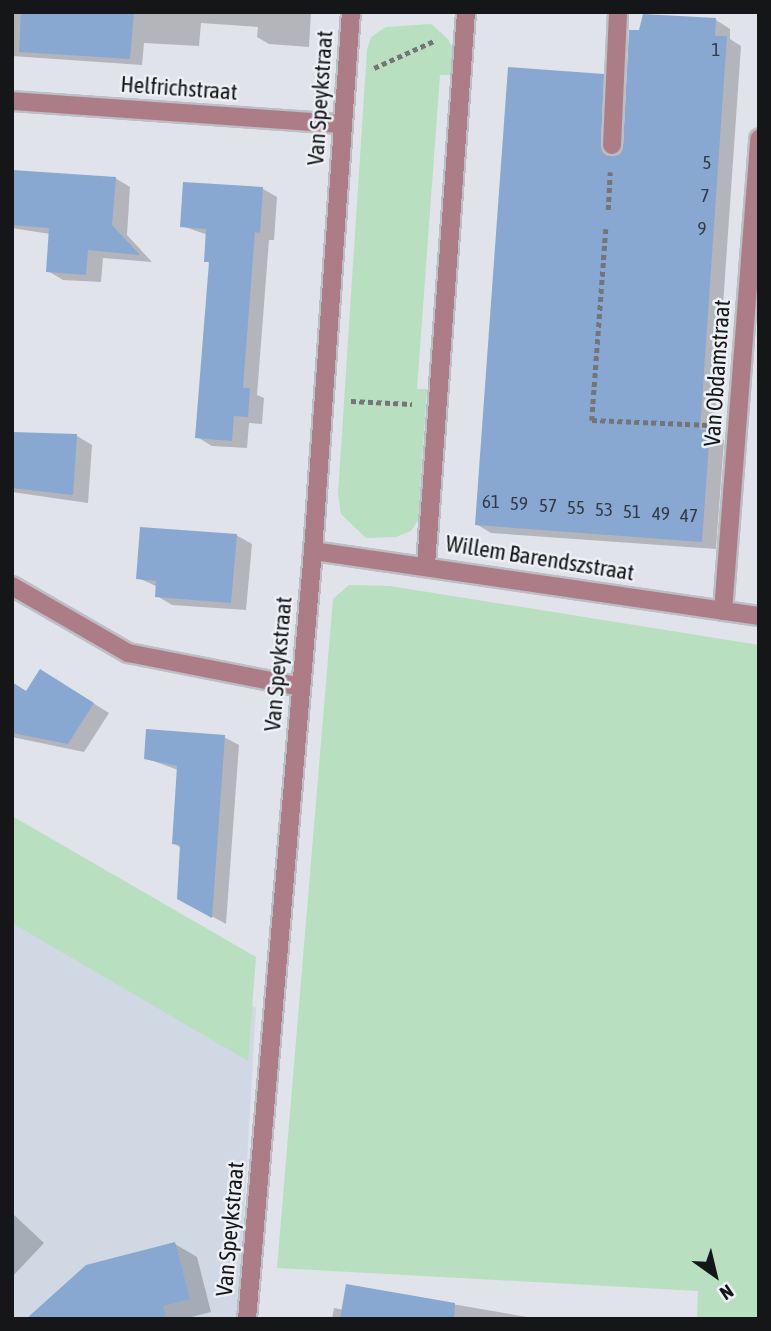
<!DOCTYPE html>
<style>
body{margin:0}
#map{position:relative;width:771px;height:1331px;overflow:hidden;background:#e0e3e9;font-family:"Asap Condensed",sans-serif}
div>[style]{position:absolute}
.built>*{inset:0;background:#d0d8e4}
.green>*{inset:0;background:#b8dfc0}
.shadow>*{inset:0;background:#0003}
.building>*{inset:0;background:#88a8d2}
.path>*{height:4.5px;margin-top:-2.25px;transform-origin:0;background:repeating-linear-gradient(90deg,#737579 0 5px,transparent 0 8.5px)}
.roads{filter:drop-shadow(2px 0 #bbbec3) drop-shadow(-2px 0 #bbbec3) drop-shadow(0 2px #bbbec3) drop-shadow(0 -2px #bbbec3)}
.service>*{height:18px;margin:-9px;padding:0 9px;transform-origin:9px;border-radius:9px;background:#ac7d86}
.minor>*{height:18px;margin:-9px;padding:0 9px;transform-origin:9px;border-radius:9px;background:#ac7d86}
span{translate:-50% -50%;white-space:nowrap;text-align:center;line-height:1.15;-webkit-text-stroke:5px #edf1f6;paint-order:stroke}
.number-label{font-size:19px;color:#323a46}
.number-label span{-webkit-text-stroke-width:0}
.street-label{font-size:23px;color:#151618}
.frame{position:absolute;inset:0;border:14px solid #151618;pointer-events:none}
.north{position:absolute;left:680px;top:1240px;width:70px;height:70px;-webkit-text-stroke:5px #edf1f6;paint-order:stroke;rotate:146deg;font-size:19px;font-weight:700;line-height:28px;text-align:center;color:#151618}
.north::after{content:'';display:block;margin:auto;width:24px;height:32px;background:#151618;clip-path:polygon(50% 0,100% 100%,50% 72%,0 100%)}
</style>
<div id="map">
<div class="built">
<div style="clip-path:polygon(12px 859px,256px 1008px,238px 1319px,12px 1319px)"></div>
</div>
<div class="green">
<div style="clip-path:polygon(431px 24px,448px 39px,455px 53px,454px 75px,440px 75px,417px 389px,427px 389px,418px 520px,411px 531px,396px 537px,366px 538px,341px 514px,338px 494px,367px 50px,371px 37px,386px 27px)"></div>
<div style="clip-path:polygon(349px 585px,390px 586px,759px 645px,759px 1319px,697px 1319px,698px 1291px,277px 1268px,333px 599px)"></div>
<div style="clip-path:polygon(12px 816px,256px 957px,248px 1061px,12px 923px)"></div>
</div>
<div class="shadow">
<div style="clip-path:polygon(12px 12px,311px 12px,309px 47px,269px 44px,257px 37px,258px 27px,201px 23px,199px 46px,144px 43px,142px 65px,12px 56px)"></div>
<div style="clip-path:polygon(644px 16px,716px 20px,730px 29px,730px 39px,741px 46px,714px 435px,724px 440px,716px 549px,491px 533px,476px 524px,603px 76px,618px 84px,617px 158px,625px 146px)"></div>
<div style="clip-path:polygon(12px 171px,115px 178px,130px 187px,127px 235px,152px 262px,103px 258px,101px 282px,63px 280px,48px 271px,50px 234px,12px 228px)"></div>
<div style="clip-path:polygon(263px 189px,277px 197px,274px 240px,269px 240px,257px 395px,264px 398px,262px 424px,249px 423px,247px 448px,212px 446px,197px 437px,211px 264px,206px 261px,208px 235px,182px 226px)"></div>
<div style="clip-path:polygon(12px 433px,77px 436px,92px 445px,88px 503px,12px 492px)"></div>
<div style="clip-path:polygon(236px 535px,252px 544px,246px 610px,172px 605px,157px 596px,158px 587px,138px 578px)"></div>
<div style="clip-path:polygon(56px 680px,109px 713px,84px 752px,12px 737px,12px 693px,27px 693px)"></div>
<div style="clip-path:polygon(224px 737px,239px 745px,226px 924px,178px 898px,181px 848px,173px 843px,178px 770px,145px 758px)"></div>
<div style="clip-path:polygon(12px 1213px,44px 1243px,12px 1277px)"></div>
<div style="clip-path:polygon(175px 1244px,197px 1257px,211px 1312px,184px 1319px,29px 1319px)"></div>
<div style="clip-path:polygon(348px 1286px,527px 1317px,529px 1319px,332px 1319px,334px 1308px,344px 1310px)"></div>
</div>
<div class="building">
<div style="clip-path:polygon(21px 12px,134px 12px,130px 59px,19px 52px)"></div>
<div style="clip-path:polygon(643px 14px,716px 18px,715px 36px,727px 36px,700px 430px,710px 430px,702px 542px,475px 525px,508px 67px,604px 74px,601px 145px,605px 154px,617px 155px,623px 146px,629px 30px,639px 30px)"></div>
<div style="clip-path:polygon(12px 170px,116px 177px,112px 225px,140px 255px,88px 250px,86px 275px,46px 272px,49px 228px,12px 225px)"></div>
<div style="clip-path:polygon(183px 182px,263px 187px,260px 233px,255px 232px,243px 388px,250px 388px,248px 417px,234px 416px,232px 441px,195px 438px,209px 262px,204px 262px,206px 229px,180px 227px)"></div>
<div style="clip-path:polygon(12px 432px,77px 434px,73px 495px,12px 488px)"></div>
<div style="clip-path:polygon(140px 527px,237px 534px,231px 603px,155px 597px,156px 581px,136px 579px)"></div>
<div style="clip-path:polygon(40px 669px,94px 703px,68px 744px,12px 733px,12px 682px,26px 691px)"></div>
<div style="clip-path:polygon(146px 729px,225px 735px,212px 918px,177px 899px,180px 845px,172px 844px,177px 766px,144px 759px)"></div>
<div style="clip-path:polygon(175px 1242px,190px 1299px,163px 1306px,166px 1319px,26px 1319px,86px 1265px)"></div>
<div style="clip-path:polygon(346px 1284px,455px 1303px,454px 1319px,340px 1319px)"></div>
</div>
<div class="path">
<div style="left:374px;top:68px;width:68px;rotate:-24.3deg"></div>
<div style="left:608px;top:210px;width:38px;rotate:-87deg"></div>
<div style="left:606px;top:229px;width:192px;rotate:94.2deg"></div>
<div style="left:592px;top:420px;width:119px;rotate:2.4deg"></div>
<div style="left:351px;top:401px;width:61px;rotate:2.8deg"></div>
</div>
<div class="roads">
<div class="service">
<div style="left:612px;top:145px;width:133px;rotate:-87.4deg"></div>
</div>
<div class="minor">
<div style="left:12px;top:101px;width:331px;rotate:4deg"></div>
<div style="left:313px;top:551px;width:451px;rotate:8.3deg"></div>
<div style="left:426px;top:565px;width:554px;rotate:-85.86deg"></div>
<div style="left:12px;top:586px;width:134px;rotate:30deg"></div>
<div style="left:128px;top:653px;width:176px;rotate:11.1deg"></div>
<div style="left:723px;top:611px;width:474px;rotate:-85.6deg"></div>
<div style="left:247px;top:1319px;width:771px;rotate:-85.09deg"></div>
<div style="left:313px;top:551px;width:540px;rotate:-85.97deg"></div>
</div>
</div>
<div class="number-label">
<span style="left:716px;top:50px">1</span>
<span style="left:707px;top:163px">5</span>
<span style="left:705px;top:196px">7</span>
<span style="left:702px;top:229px">9</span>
<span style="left:491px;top:502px">61</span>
<span style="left:519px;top:504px">59</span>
<span style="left:548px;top:506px">57</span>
<span style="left:576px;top:508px">55</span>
<span style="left:604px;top:510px">53</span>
<span style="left:632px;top:512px">51</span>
<span style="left:661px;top:514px">49</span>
<span style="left:689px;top:516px">47</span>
</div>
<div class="street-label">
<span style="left:179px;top:88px;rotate:4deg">Helfrichstraat</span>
<span style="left:320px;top:98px;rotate:-86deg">Van Speykstraat</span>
<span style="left:717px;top:373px;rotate:-86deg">Van Obdamstraat</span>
<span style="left:540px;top:558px;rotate:9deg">Willem Barendszstraat</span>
<span style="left:278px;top:664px;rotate:-85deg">Van Speykstraat</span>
<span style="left:230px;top:1229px;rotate:-85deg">Van Speykstraat</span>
</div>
<div class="frame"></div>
<div class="north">N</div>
</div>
